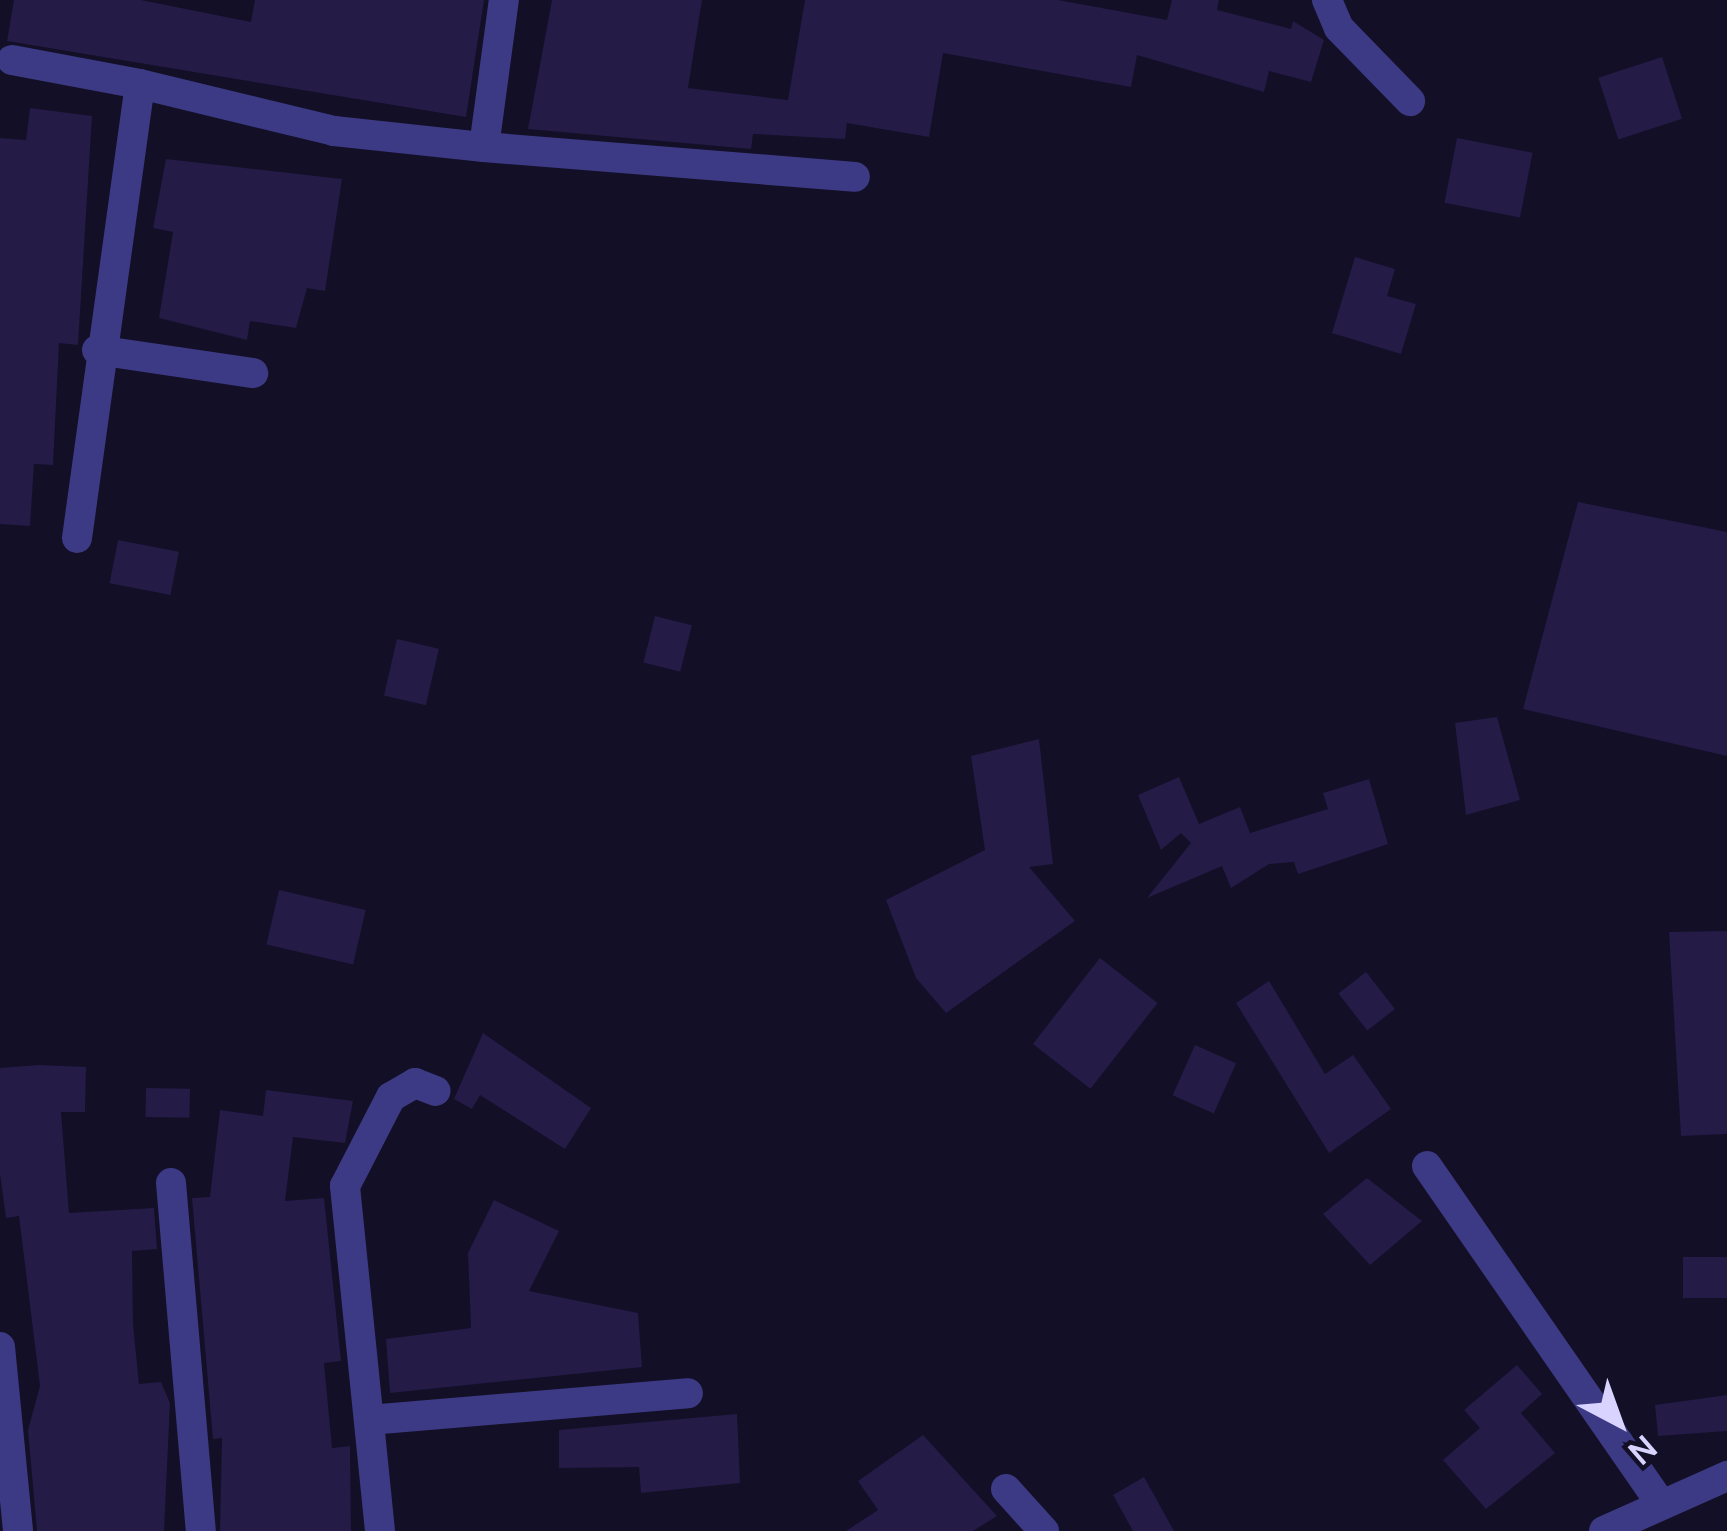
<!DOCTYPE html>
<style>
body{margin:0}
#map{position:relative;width:1727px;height:1531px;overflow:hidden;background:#130f26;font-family:Manrope,sans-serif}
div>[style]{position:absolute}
.building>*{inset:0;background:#241b47;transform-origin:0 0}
.minor>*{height:30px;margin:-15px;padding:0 15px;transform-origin:15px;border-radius:15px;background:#3d3a85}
span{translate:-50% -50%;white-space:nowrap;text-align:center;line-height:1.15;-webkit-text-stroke:12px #130f26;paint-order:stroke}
.north{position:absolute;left:1559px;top:1363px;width:120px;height:120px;-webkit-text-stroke:9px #130f26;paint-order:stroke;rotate:139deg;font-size:33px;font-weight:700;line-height:48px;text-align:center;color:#d9d4ff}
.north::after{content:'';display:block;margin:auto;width:42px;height:54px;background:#d9d4ff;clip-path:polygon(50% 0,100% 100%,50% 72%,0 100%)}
</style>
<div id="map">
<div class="building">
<div style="clip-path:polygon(14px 0,141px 0,251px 22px,255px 0,484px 0,466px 117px,7px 41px)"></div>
<div style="clip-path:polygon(552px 0,702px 0,688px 88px,788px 100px,805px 0,1058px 0,1167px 20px,1172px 0,1219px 0,1217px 10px,1291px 29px,1293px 21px,1324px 40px,1311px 82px,1269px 71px,1264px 92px,1137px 55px,1131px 87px,943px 53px,929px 137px,847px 123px,845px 139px,753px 134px,751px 149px,528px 129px)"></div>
<div style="left:1662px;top:57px;width:65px;height:67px;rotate:72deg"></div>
<div style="clip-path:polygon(30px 108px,92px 116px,78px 345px,59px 343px,53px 465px,34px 464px,30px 526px,0 524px,0 138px,26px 140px)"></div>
<div style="left:1457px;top:138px;width:77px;height:66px;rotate:11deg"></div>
<div style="clip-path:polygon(166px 159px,342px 179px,325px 291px,307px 288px,296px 328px,250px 321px,247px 340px,159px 318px,173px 232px,153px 228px)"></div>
<div style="clip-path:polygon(1355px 257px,1395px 269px,1387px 296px,1416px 304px,1401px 354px,1332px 333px)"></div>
<div style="clip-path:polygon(1578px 502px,1727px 532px,1727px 756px,1523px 709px)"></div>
<div style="left:118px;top:540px;width:62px;height:44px;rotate:11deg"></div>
<div style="left:655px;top:616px;width:38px;height:48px;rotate:14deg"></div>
<div style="left:397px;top:639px;width:43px;height:58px;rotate:13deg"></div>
<div style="clip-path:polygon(1497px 717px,1520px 800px,1466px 815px,1455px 723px)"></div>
<div style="clip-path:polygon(1039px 739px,1053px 864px,1029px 867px,1075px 921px,946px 1013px,916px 978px,886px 900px,985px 850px,971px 756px)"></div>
<div style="clip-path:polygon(1179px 777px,1199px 824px,1240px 807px,1250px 833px,1328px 809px,1323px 793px,1369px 779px,1388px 844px,1298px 874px,1294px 862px,1269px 864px,1231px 888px,1222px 866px,1147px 898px,1191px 843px,1181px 833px,1161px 850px,1138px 795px)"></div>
<div style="left:279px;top:890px;width:89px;height:56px;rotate:13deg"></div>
<div style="clip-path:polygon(1727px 931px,1727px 1134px,1681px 1136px,1669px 932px)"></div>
<div style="left:1100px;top:958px;width:73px;height:109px;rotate:38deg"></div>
<div style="left:1366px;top:972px;width:47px;height:35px;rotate:52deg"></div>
<div style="clip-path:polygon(1269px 981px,1325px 1074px,1353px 1055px,1391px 1109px,1329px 1153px,1236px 1003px)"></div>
<div style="clip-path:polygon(483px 1033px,591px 1108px,565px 1149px,480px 1095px,472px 1109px,454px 1099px)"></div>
<div style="left:1195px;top:1045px;width:45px;height:55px;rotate:24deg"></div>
<div style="clip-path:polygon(38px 1065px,86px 1067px,85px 1112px,61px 1112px,69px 1213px,154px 1208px,157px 1249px,132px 1251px,133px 1324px,139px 1384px,161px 1382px,170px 1403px,164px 1531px,37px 1531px,28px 1430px,40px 1386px,19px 1216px,6px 1218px,0 1174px,0 1068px)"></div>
<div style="left:146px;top:1088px;width:44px;height:29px;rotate:1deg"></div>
<div style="clip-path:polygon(266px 1090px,353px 1101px,345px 1143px,293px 1137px,285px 1201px,324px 1198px,341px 1361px,324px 1363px,332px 1448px,350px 1446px,351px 1531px,220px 1531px,222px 1438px,213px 1439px,192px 1198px,210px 1197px,220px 1110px,263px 1116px)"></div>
<div style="clip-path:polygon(1367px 1178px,1422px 1221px,1370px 1265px,1323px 1214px)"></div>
<div style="clip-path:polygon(494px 1200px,559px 1231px,529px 1291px,638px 1313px,642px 1367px,390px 1393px,386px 1339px,471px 1328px,468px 1253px)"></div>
<div style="left:1727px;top:1257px;width:41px;height:44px;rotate:90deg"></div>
<div style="clip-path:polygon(1517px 1365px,1542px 1394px,1521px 1413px,1555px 1453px,1486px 1509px,1443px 1460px,1480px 1428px,1464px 1410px)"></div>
<div style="clip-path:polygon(1727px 1395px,1727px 1431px,1658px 1436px,1655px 1405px)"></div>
<div style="clip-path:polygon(737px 1414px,740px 1483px,641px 1493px,639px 1467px,559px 1468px,559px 1430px)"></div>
<div style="clip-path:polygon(923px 1435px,997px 1516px,973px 1531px,846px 1531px,878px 1510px,858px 1481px)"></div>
<div style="clip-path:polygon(1144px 1477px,1174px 1531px,1133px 1531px,1113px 1495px)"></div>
</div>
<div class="minor">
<div style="left:1327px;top:0;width:30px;rotate:67deg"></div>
<div style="left:1339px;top:28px;width:102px;rotate:45.8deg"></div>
<div style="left:12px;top:60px;width:130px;rotate:10.6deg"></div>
<div style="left:484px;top:147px;width:372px;rotate:4.6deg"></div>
<div style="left:97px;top:350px;width:158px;rotate:8.4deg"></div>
<div style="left:77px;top:538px;width:458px;rotate:-82.1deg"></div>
<div style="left:140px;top:84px;width:200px;rotate:13.6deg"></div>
<div style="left:334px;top:131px;width:151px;rotate:6.1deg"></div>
<div style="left:484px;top:147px;width:148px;rotate:-82.3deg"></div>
<div style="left:1427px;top:1166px;width:410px;rotate:55.3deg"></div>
<div style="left:171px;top:1183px;width:349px;rotate:85.1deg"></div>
<div style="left:0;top:1347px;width:185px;rotate:84.4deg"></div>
<div style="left:369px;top:1420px;width:320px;rotate:-4.8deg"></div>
<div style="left:1006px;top:1489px;width:57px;rotate:47.9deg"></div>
<div style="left:380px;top:1531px;width:347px;rotate:-95.8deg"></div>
<div style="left:345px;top:1186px;width:100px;rotate:-62.7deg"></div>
<div style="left:391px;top:1097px;width:28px;rotate:-30deg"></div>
<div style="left:415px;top:1083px;width:22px;rotate:21deg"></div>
<div style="left:1604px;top:1531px;width:135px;rotate:-24.1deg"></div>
</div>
<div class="north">N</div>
</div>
